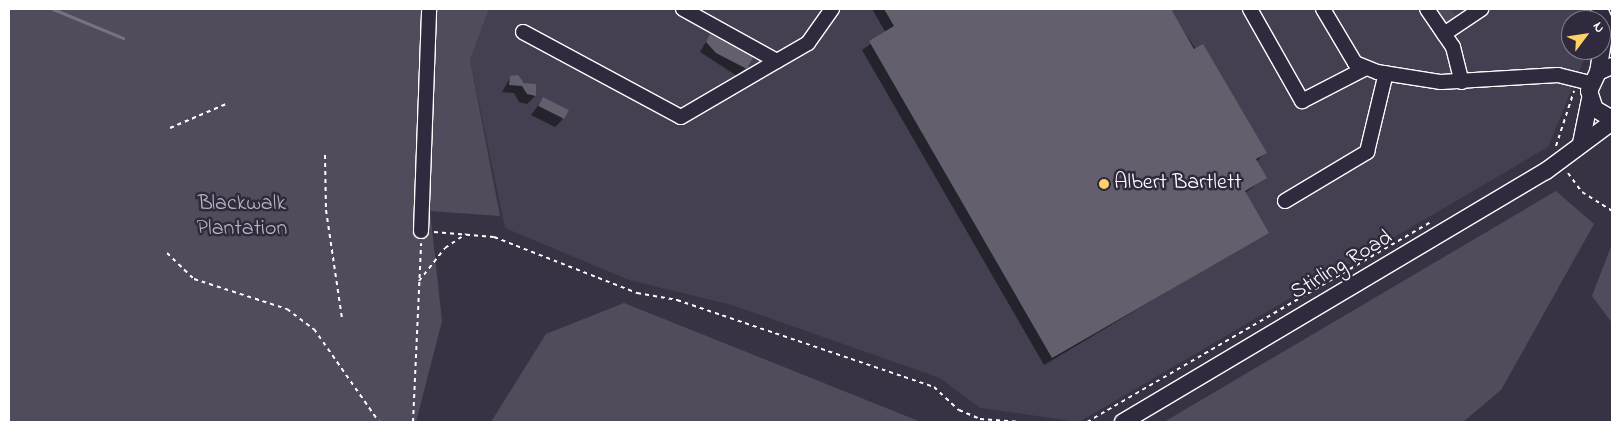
<!DOCTYPE html>
<style>
body{margin:0}
#map{position:relative;width:1621px;height:431px;overflow:hidden;background:#373345;font-family:"Indie Flower",sans-serif}
div>[style]{position:absolute}
.built>*{inset:0;background:#444051}
.green>*{inset:0;background:#514c5c}
.shadow>*{inset:0;background:#0007}
.stream>*{height:3px;margin:-1.5px;padding:0 1.5px;transform-origin:1.5px;border-radius:1.5px;background:#76737f}
.building>*{inset:0;background:#635f6d;transform-origin:0 0}
.path>*{height:2px;margin-top:-1px;transform-origin:0;background:repeating-linear-gradient(90deg,#fff 0 4px,transparent 0 8px)}
.roads{filter:drop-shadow(1px 0 #fff) drop-shadow(-1px 0 #fff) drop-shadow(0 1px #fff) drop-shadow(0 -1px #fff)}
.minor>*{height:14px;margin:-7px;padding:0 7px;transform-origin:7px;border-radius:7px;background:#2f2a3d}
.major>*{height:16px;margin:-8px;padding:0 8px;transform-origin:8px;border-radius:8px;background:#2f2a3d}
.dots>*{width:14px;height:14px;translate:-50% -50%;box-sizing:border-box;border:2px solid #2f2a3d;border-radius:50%}
span{translate:-50% -50%;white-space:nowrap;text-align:center;line-height:1.15;-webkit-text-stroke:5px #2f2a3d;paint-order:stroke}
.poi-label{font-size:22px;color:#fff}
.left{translate:0 -50%;text-align:left}
.park-label{font-size:22px;color:#b9b7be}
.street-label{font-size:22px;color:#fff}
.frame{position:absolute;inset:0;border:10px solid #fff;pointer-events:none}
.north{position:absolute;left:1561px;top:10px;width:50px;height:50px;box-sizing:border-box;background:#2f2a3d;border:1px solid #827f8b;border-radius:50%;rotate:59deg;font-size:14px;font-weight:700;line-height:20px;text-align:center;color:#fff}
.north::after{content:'';display:block;margin:auto;width:18px;height:22px;background:#ffd166;clip-path:polygon(50% 0,100% 100%,50% 72%,0 100%)}
</style>
<div id="map">
<div class="built">
<div style="clip-path:polygon(489px 9px,1583px 9px,1589px 20px,1571px 20px,1571px 50px,1588px 50px,1548px 147px,1079px 422px,980px 408px,940px 378px,732px 305px,629px 280px,505px 228px,470px 60px)"></div>
</div>
<div class="green">
<div style="clip-path:polygon(9px 9px,489px 9px,470px 60px,500px 216px,430px 211px,442px 321px,416px 422px,9px 422px)"></div>
<div style="clip-path:polygon(1430px 9px,1451px 9px,1457px 18px,1442px 27px)"></div>
<div style="clip-path:polygon(1556px 191px,1594px 224px,1501px 390px,1463px 422px,1164px 422px)"></div>
<div style="clip-path:polygon(1612px 244px,1612px 323px,1592px 296px)"></div>
<div style="clip-path:polygon(624px 303px,921px 422px,491px 422px,546px 334px)"></div>
</div>
<div class="shadow">
<div style="clip-path:polygon(872px 9px,1169px 9px,1265px 153px,1256px 162px,1265px 178px,1245px 193px,1267px 232px,1044px 365px,862px 50px,886px 33px)"></div>
<div style="clip-path:polygon(710px 35px,745px 68px,737px 76px,700px 52px)"></div>
<div style="clip-path:polygon(510px 78px,535px 86px,535px 96px,527px 104px,519px 102px,514px 93px,502px 92px)"></div>
<div style="clip-path:polygon(544px 98px,563px 119px,555px 127px,531px 115px)"></div>
</div>
<div class="stream">
<div style="left:53px;top:9px;width:76px;rotate:22.5deg"></div>
</div>
<div class="building">
<div style="clip-path:polygon(884px 9px,1171px 9px,1194px 49px,1203px 44px,1267px 153px,1256px 159px,1267px 178px,1245px 191px,1269px 233px,1052px 358px,869px 41px,894px 26px)"></div>
<div style="clip-path:polygon(710px 34px,753px 57px,747px 69px,716px 53px,706px 42px)"></div>
<div style="clip-path:polygon(518px 75px,524px 83px,536px 84px,536px 96px,527px 94px,522px 86px,509px 85px,510px 76px)"></div>
<div style="left:543px;top:97px;width:29px;height:10px;rotate:27deg"></div>
</div>
<div class="path">
<div style="left:170px;top:128px;width:61px;rotate:-23.2deg"></div>
<div style="left:1556px;top:146px;width:58px;rotate:-71.9deg"></div>
<div style="left:325px;top:155px;width:55px;rotate:89deg"></div>
<div style="left:326px;top:210px;width:110px;rotate:81.6deg"></div>
<div style="left:1568px;top:173px;width:24px;rotate:54deg"></div>
<div style="left:1582px;top:192px;width:36px;rotate:32deg"></div>
<div style="left:434px;top:232px;width:60px;rotate:4.8deg"></div>
<div style="left:494px;top:237px;width:154px;rotate:21.4deg"></div>
<div style="left:637px;top:293px;width:41px;rotate:9.9deg"></div>
<div style="left:677px;top:300px;width:271px;rotate:18.7deg"></div>
<div style="left:934px;top:387px;width:34px;rotate:43deg"></div>
<div style="left:959px;top:410px;width:23px;rotate:23deg"></div>
<div style="left:980px;top:419px;width:40px;rotate:4.3deg"></div>
<div style="left:167px;top:253px;width:37px;rotate:44deg"></div>
<div style="left:194px;top:279px;width:98px;rotate:17.9deg"></div>
<div style="left:287px;top:309px;width:34px;rotate:37deg"></div>
<div style="left:314px;top:329px;width:113px;rotate:55deg"></div>
<div style="left:419px;top:281px;width:42px;rotate:-51.8deg"></div>
<div style="left:445px;top:248px;width:25px;rotate:-34deg"></div>
<div style="left:413px;top:422px;width:179px;rotate:-87.4deg"></div>
<div style="left:1087px;top:422px;width:400px;rotate:-30.2deg"></div>
</div>
<div class="roads">
<div class="minor">
<div style="left:683px;top:9px;width:107px;rotate:29deg"></div>
<div style="left:777px;top:61px;width:36px;rotate:-30deg"></div>
<div style="left:808px;top:43px;width:42px;rotate:-54.8deg"></div>
<div style="left:1250px;top:9px;width:106px;rotate:60.5deg"></div>
<div style="left:1302px;top:101px;width:72px;rotate:-27.3deg"></div>
<div style="left:1323px;top:9px;width:63px;rotate:59.3deg"></div>
<div style="left:1355px;top:63px;width:24px;rotate:22deg"></div>
<div style="left:1377px;top:72px;width:65px;rotate:8.9deg"></div>
<div style="left:1441px;top:82px;width:117px;rotate:-3.4deg"></div>
<div style="left:1558px;top:75px;width:34px;rotate:14deg"></div>
<div style="left:1427px;top:9px;width:46px;rotate:55.6deg"></div>
<div style="left:1453px;top:47px;width:36px;rotate:76deg"></div>
<div style="left:523px;top:32px;width:179px;rotate:28.3deg"></div>
<div style="left:681px;top:117px;width:111px;rotate:-30.3deg"></div>
<div style="left:1444px;top:34px;width:45px;rotate:-34deg"></div>
<div style="left:1285px;top:201px;width:96px;rotate:-30.9deg"></div>
<div style="left:1367px;top:152px;width:81px;rotate:-76.5deg"></div>
<div style="left:421px;top:231px;width:222px;rotate:-87.9deg"></div>
</div>
<div class="major">
<div style="left:1599px;top:9px;width:27px;rotate:66deg"></div>
<div style="left:1612px;top:66px;width:15px;rotate:157deg"></div>
<div style="left:1598px;top:72px;width:21px;rotate:115deg"></div>
<div style="left:1589px;top:91px;width:19px;rotate:72deg"></div>
<div style="left:1595px;top:109px;width:20px;rotate:30deg"></div>
<div style="left:1598px;top:72px;width:49px;rotate:-80.5deg"></div>
<div style="left:1581px;top:143px;width:45px;rotate:-78.4deg"></div>
<div style="left:1123px;top:422px;width:492px;rotate:-30.7deg"></div>
<div style="left:1546px;top:171px;width:82px;rotate:-36.6deg"></div>
</div>
</div>
<div class="dots">
<div style="left:1104px;top:184px;background:#ffd166"></div>
</div>
<div class="poi-label">
<span class="left" style="left:1114px;top:184px">Albert Bartlett</span>
</div>
<div class="park-label">
<span style="left:242px;top:217px">Blackwalk<br>Plantation</span>
</div>
<div class="street-label">
<span style="left:1342px;top:266px;rotate:-31deg">Stirling Road</span>
</div>
<div class="frame"></div>
<div class="north">N</div>
</div>
